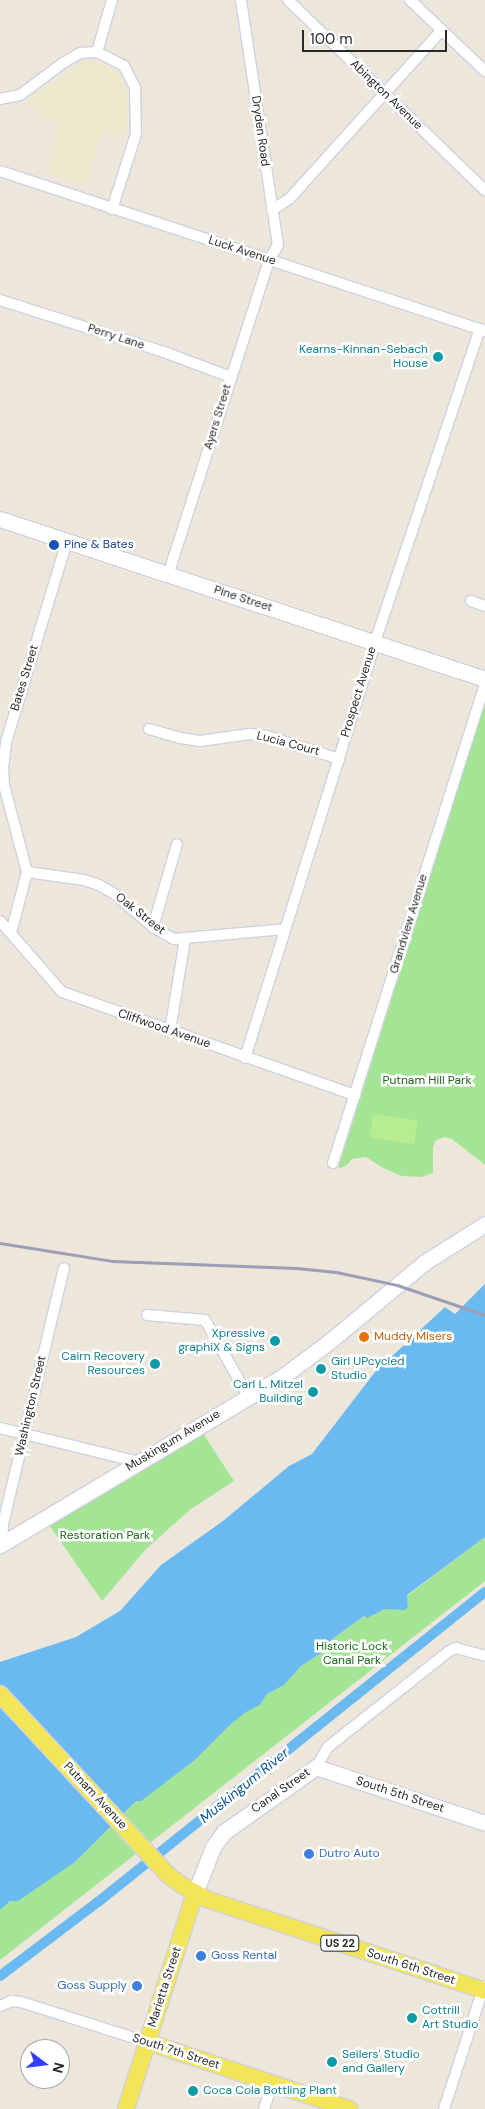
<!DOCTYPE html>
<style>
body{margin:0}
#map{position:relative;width:485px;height:2109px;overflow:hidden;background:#ece7da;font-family:"DM Sans",sans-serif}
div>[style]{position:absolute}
.education>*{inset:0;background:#eee7c9}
.green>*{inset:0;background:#a4e495}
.pitch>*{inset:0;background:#b8ec90;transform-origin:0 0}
.water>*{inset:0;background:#6ab9f1}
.canal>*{height:10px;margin:-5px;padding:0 5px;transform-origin:5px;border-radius:5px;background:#6ab9f1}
.roads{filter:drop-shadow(1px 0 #cfd0e2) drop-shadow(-1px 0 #cfd0e2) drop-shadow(0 1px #cfd0e2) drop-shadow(0 -1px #cfd0e2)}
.street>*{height:10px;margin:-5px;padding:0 5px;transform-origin:5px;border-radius:5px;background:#fff}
.secondary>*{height:15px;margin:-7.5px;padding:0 7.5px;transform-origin:7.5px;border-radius:7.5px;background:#fff}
.primary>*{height:16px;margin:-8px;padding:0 8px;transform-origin:8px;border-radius:8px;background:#f3e558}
.rail>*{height:3px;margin:-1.5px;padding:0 1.5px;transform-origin:1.5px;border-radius:1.5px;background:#9d9db4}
.dots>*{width:14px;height:14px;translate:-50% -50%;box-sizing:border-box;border:2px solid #fff;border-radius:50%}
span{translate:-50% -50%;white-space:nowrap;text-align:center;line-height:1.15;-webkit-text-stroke:5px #fff;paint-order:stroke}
.shield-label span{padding:1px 4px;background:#fff;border:1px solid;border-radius:4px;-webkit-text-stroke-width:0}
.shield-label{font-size:11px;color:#292929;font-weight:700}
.street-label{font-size:12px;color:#292929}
.culture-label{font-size:12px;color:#0d838f}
.right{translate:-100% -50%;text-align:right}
.left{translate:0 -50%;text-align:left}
.transit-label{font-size:12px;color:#164399}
.park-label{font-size:12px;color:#1d6718}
.food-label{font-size:12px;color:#c56008}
.shop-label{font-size:12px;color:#366cbe}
.water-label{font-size:14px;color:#0a559b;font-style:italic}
.north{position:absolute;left:20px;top:2039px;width:50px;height:50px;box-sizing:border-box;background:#fff;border:1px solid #a9a9a9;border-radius:50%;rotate:105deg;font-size:14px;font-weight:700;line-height:20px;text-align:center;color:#292929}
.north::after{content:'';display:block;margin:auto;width:18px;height:22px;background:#363efd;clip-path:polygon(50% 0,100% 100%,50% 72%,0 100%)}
.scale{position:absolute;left:302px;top:30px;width:145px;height:22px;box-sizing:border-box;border:2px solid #292929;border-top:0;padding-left:6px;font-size:15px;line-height:18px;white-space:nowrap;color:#292929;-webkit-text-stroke:4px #fff;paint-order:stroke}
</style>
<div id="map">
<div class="education">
<div style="clip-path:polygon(90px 62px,106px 65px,120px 76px,126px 95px,127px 120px,126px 136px,103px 129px,86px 185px,49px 173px,60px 120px,45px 117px,27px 102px,79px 64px)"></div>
</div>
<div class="green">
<div style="clip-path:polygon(485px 703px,485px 1165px,452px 1139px,445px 1137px,436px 1140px,433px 1147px,433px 1173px,421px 1177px,402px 1176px,383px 1168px,366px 1157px,352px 1159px,347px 1165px,338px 1169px)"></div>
<div style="clip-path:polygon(202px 1432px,234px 1481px,191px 1509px,146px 1549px,102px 1601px,49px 1525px)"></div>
<div style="clip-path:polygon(485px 1537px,485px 1581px,0 1960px,0 1910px,6px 1904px,75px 1862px,136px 1801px,141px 1800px,195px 1760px,232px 1723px,246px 1711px,260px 1705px,267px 1694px,284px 1685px,301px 1666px,329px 1648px,331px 1640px,364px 1616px,367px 1618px,385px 1609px,405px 1609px,408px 1606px,407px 1596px)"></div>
</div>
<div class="pitch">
<div style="left:373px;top:1114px;width:45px;height:24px;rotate:8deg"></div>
</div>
<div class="water">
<div style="clip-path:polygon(485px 1284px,485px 1537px,407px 1595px,408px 1607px,405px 1610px,385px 1609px,367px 1618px,364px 1616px,331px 1640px,329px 1648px,301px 1666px,284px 1685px,267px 1694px,260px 1705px,246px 1712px,232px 1723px,195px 1760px,141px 1801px,136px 1801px,75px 1862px,18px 1901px,10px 1901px,0 1910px,0 1662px,76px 1637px,120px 1611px,161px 1565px,223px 1521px,289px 1466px,312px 1454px,375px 1372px,445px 1307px,455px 1314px)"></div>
</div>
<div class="canal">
<div style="left:0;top:1976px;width:123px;rotate:-37.1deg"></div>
<div style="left:98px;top:1902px;width:496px;rotate:-38.7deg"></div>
</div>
<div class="roads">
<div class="street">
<div style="left:288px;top:0;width:274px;rotate:44deg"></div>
<div style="left:410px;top:0;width:103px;rotate:43.4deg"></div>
<div style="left:97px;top:52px;width:54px;rotate:-73.9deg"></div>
<div style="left:0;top:99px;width:20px;rotate:-11deg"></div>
<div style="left:20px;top:95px;width:54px;rotate:-36.7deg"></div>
<div style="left:63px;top:63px;width:20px;rotate:-30deg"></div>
<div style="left:80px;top:53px;width:17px;rotate:-3deg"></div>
<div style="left:97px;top:52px;width:30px;rotate:27deg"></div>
<div style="left:124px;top:66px;width:25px;rotate:63deg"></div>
<div style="left:135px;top:88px;width:46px;rotate:88.8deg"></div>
<div style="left:136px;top:134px;width:79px;rotate:107.7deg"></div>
<div style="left:0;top:171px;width:511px;rotate:18.26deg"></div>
<div style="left:272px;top:210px;width:20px;rotate:-33deg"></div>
<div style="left:289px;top:199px;width:18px;rotate:-47deg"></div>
<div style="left:301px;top:186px;width:210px;rotate:-47.9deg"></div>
<div style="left:0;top:300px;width:172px;rotate:17.6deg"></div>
<div style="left:164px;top:352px;width:72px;rotate:20.5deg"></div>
<div style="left:168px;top:575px;width:331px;rotate:-72.2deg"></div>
<div style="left:269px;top:260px;width:17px;rotate:-59deg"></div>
<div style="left:278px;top:245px;width:248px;rotate:-98.6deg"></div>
<div style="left:471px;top:601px;width:15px;rotate:20deg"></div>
<div style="left:149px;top:729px;width:33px;rotate:16deg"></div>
<div style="left:181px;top:738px;width:19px;rotate:9deg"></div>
<div style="left:200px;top:741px;width:50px;rotate:-8deg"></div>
<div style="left:250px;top:734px;width:17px;rotate:7deg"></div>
<div style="left:267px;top:736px;width:76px;rotate:17.7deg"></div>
<div style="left:27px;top:872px;width:58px;rotate:8deg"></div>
<div style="left:84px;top:880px;width:16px;rotate:18deg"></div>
<div style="left:99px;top:885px;width:20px;rotate:30deg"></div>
<div style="left:116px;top:895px;width:49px;rotate:40.9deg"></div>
<div style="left:153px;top:927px;width:24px;rotate:30deg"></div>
<div style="left:174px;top:939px;width:111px;rotate:-5.1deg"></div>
<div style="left:0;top:921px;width:94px;rotate:48.9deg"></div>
<div style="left:62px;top:992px;width:311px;rotate:19.4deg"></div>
<div style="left:153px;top:927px;width:86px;rotate:-73.9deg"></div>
<div style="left:11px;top:933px;width:63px;rotate:-75.3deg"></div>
<div style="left:27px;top:872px;width:90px;rotate:-104.8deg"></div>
<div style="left:4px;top:785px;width:17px;rotate:-93deg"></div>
<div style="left:3px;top:768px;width:26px;rotate:-83deg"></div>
<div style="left:6px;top:742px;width:210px;rotate:-73.1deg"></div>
<div style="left:170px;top:1031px;width:93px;rotate:-80.7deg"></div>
<div style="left:245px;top:1058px;width:436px;rotate:-72.6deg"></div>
<div style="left:375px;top:642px;width:330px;rotate:-71.5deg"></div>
<div style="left:333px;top:1163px;width:503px;rotate:-72.39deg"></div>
<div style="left:147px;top:1315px;width:58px;rotate:4.9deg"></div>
<div style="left:205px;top:1320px;width:87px;rotate:60.5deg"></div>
<div style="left:0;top:1428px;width:143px;rotate:13.7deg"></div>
<div style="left:2px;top:1544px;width:20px;rotate:-87deg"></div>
<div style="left:3px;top:1524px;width:263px;rotate:-76.6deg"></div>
<div style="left:316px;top:1767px;width:23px;rotate:-59deg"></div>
<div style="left:328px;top:1747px;width:154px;rotate:-38.4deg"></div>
<div style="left:449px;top:1651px;width:8px;rotate:-23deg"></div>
<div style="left:456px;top:1648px;width:30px;rotate:15deg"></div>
<div style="left:0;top:2006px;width:13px;rotate:-23deg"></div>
<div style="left:12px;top:2001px;width:9px;rotate:6deg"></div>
<div style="left:21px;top:2002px;width:132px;rotate:17.6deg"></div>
<div style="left:264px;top:2109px;width:26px;rotate:-72deg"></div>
<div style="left:444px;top:2109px;width:129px;rotate:-72deg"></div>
</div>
<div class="secondary">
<div style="left:0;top:519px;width:511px;rotate:18.26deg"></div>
<div style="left:0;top:1545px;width:328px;rotate:-30.8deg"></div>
<div style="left:282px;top:1377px;width:60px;rotate:-36.9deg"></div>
<div style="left:330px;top:1341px;width:124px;rotate:-39.7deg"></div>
<div style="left:425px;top:1262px;width:71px;rotate:-32.3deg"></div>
<div style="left:195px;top:1893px;width:49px;rotate:-68.6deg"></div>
<div style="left:213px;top:1847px;width:19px;rotate:-54deg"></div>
<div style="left:224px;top:1832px;width:113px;rotate:-35.2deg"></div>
<div style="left:316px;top:1767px;width:178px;rotate:18.3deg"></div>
</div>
<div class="primary">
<div style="left:0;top:1694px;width:247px;rotate:47.1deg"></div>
<div style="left:168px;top:1875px;width:17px;rotate:36deg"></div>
<div style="left:182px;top:1885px;width:28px;rotate:30deg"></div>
<div style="left:206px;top:1899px;width:294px;rotate:18.2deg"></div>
<div style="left:147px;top:2042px;width:213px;rotate:18.3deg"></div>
<div style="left:126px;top:2109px;width:227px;rotate:-72.3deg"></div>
</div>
</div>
<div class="rail">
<div style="left:0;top:1243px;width:113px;rotate:9.1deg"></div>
<div style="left:112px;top:1261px;width:184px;rotate:2.2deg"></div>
<div style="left:296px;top:1268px;width:40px;rotate:5.7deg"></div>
<div style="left:336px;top:1272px;width:62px;rotate:12deg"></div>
<div style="left:397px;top:1285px;width:93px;rotate:18.8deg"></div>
</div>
<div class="dots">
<div style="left:438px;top:357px;background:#0f9aa8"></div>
<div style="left:54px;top:545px;background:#1a4fb4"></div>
<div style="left:364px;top:1337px;background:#e8710a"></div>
<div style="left:275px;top:1341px;background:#0f9aa8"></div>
<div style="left:155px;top:1364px;background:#0f9aa8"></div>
<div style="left:321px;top:1369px;background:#0f9aa8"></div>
<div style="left:313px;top:1392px;background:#0f9aa8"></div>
<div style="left:309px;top:1854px;background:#3f7fe0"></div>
<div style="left:201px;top:1956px;background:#3f7fe0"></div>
<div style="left:137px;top:1986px;background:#3f7fe0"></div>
<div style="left:412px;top:2018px;background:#0f9aa8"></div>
<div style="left:332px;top:2062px;background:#0f9aa8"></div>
<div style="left:193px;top:2091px;background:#0f9aa8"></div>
</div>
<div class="shield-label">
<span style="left:340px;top:1943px">US 22</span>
</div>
<div class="street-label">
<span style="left:386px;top:95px;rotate:44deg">Abington Avenue</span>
<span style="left:260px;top:131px;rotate:82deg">Dryden Road</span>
<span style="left:242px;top:251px;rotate:18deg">Luck Avenue</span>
<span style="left:116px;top:337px;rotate:18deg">Perry Lane</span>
<span style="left:218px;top:417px;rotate:-73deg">Ayers Street</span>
<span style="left:243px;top:599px;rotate:18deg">Pine Street</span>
<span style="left:25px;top:678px;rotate:-73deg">Bates Street</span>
<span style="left:359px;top:692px;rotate:-73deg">Prospect Avenue</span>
<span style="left:288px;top:744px;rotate:15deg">Lucia Court</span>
<span style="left:140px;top:914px;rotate:38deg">Oak Street</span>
<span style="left:409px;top:924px;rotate:-73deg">Grandview Avenue</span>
<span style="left:164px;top:1029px;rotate:19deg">Cliffwood Avenue</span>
<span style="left:31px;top:1406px;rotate:-77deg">Washington Street</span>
<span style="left:173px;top:1441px;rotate:-31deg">Muskingum Avenue</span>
<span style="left:281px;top:1791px;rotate:-35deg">Canal Street</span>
<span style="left:400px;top:1795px;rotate:18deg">South 5th Street</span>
<span style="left:95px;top:1796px;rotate:47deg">Putnam Avenue</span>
<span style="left:411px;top:1967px;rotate:18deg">South 6th Street</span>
<span style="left:165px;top:1987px;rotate:-72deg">Marietta Street</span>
<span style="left:176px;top:2052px;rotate:18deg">South 7th Street</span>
</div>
<div class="culture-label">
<span class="right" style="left:428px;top:357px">Kearns-Kinnan-Sebach<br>House</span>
<span class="right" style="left:265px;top:1341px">Xpressive<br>graphiX &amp; Signs</span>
<span class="right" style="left:145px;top:1364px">Cairn Recovery<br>Resources</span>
<span class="left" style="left:331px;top:1369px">Girl UPcycled<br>Studio</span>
<span class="right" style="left:303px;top:1392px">Carl L. Mitzel<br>Building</span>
<span class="left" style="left:422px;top:2018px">Cottrill<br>Art Studio</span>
<span class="left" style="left:342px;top:2062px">Seilers' Studio<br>and Gallery</span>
<span class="left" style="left:203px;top:2091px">Coca Cola Bottling Plant</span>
</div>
<div class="transit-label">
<span class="left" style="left:64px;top:545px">Pine &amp; Bates</span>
</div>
<div class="park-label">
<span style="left:427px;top:1081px">Putnam Hill Park</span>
<span style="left:105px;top:1536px">Restoration Park</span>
<span style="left:352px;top:1654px">Historic Lock<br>Canal Park</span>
</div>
<div class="food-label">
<span class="left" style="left:374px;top:1337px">Muddy Misers</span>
</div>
<div class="shop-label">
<span class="left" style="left:319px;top:1854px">Dutro Auto</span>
<span class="left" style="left:211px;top:1956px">Goss Rental</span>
<span class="right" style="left:127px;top:1986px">Goss Supply</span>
</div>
<div class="water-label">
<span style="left:244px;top:1785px;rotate:-39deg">Muskingum River</span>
</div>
<div class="north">N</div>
<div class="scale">100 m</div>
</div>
